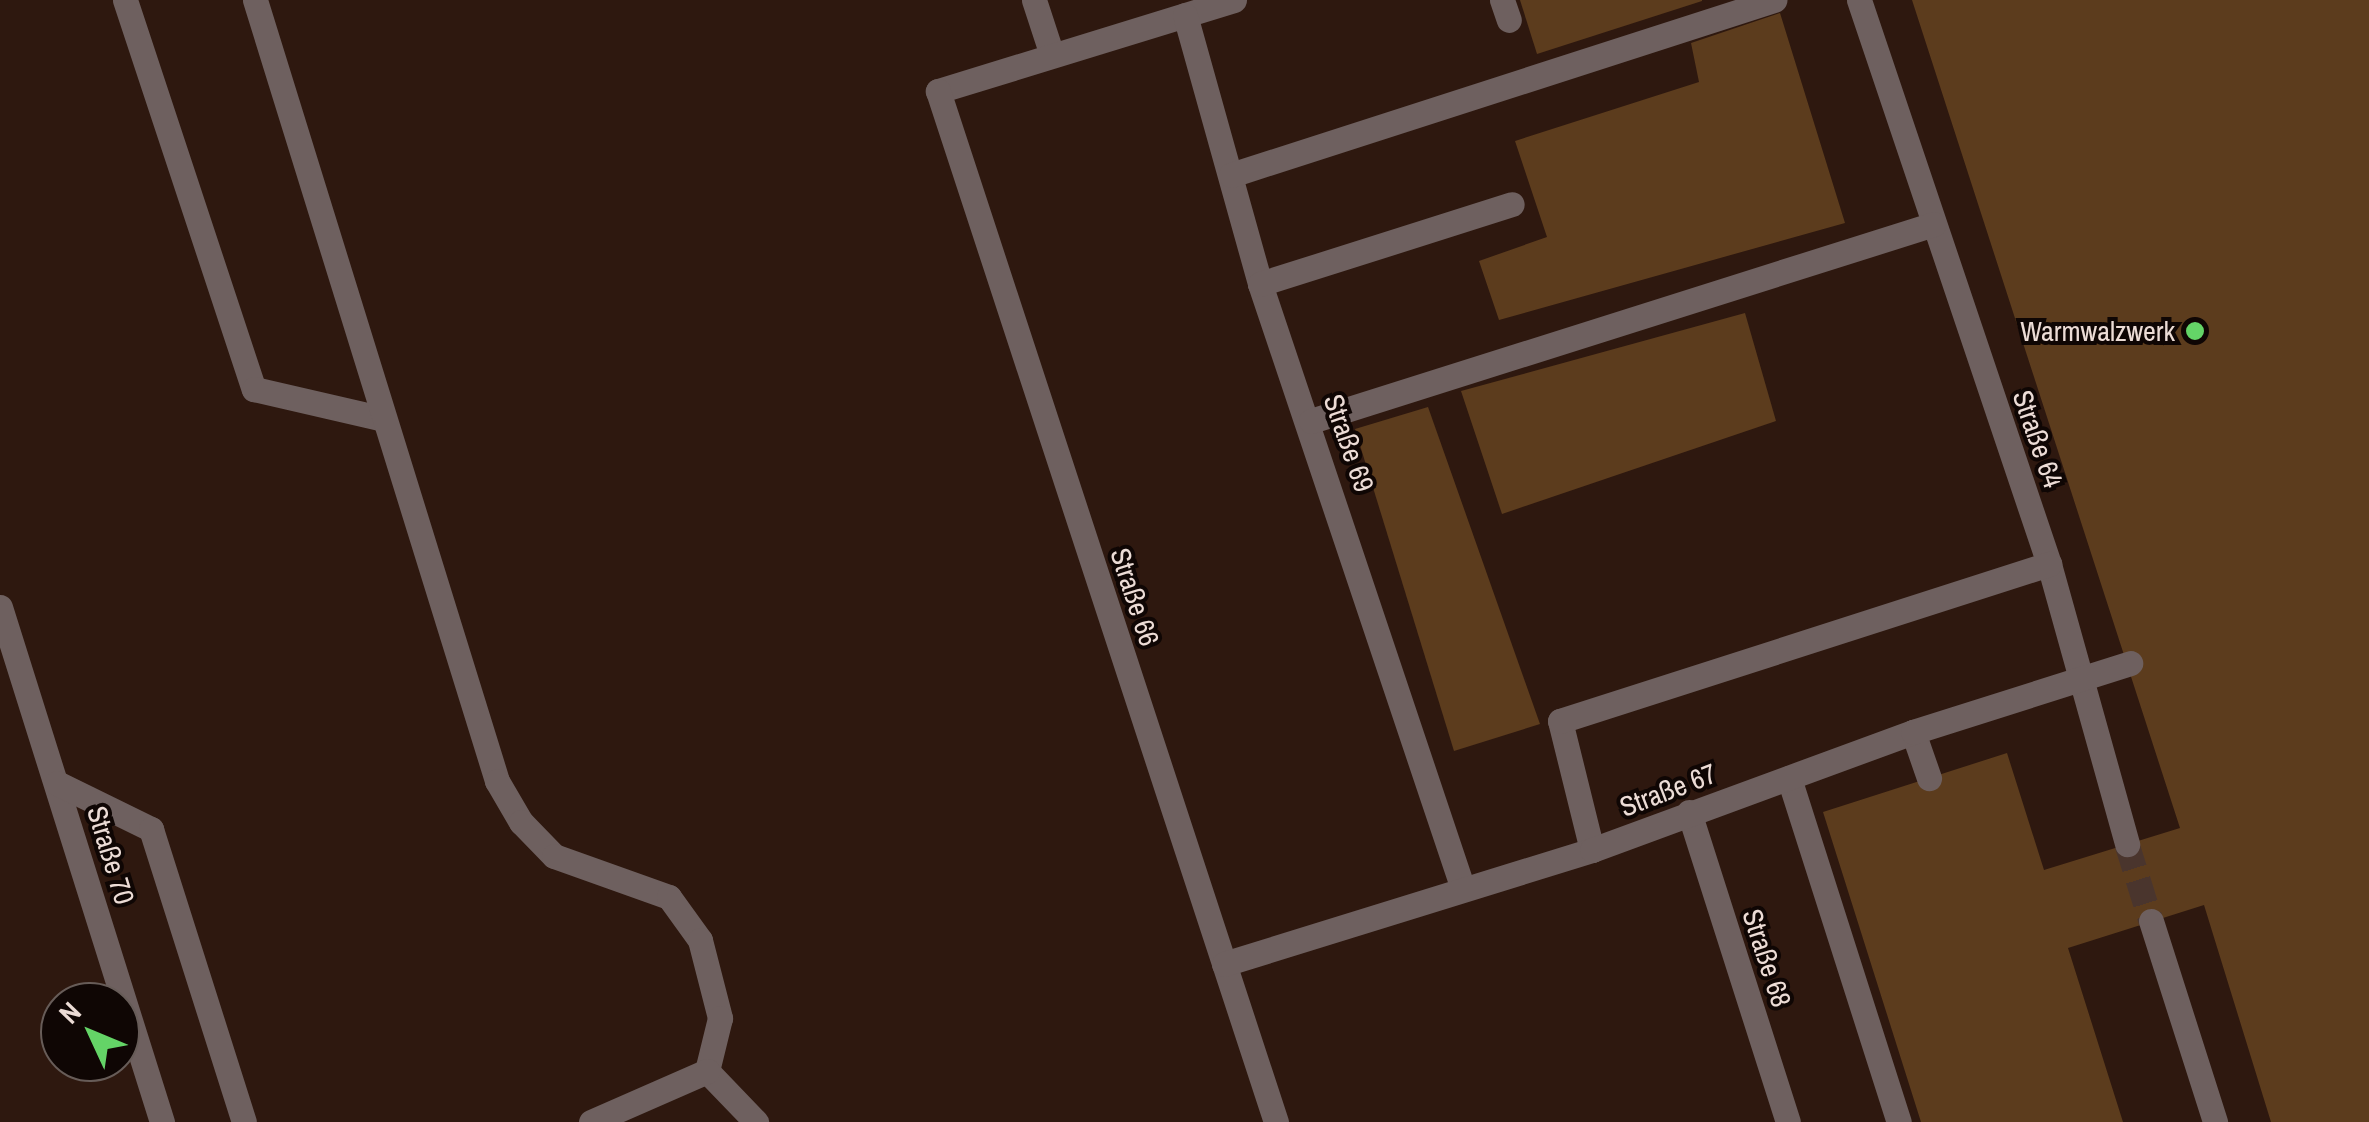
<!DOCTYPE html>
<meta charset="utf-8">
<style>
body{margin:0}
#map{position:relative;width:2369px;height:1122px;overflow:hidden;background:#2e180f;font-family:"Archivo Narrow",sans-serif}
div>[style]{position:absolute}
.building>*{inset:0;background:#5c3c1d}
.minor-tunnel>*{height:25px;margin-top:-12.5px;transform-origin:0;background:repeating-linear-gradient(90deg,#4a352d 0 25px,transparent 0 37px)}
.minor>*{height:25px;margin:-12.5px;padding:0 12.5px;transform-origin:12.5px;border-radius:12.5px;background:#6e605f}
.dots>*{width:28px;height:28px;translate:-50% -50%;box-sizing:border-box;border:5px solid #0f0604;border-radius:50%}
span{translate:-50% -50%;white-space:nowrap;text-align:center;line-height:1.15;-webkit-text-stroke:8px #0f0604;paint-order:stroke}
.poi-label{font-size:28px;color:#ecdcd6}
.right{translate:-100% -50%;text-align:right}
.street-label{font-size:28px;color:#ecdcd6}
.north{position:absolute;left:40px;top:982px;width:100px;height:100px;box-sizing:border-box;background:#0f0604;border:2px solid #675c58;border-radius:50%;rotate:314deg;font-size:28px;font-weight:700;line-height:40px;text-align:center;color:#ecdcd6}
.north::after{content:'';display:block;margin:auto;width:35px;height:45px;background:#64d467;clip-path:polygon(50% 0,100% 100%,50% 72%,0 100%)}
</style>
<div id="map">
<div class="building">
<div style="clip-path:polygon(1520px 0,1702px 0,1702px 1px,1537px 54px)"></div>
<div style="clip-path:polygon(1912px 0,2369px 0,2369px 1122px,2271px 1122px,2204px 905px,2068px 948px,2123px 1122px,1921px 1122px,1823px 812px,2007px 753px,2044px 870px,2180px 828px)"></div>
<div style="clip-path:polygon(1780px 13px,1845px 223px,1499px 320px,1479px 261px,1547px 237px,1515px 141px,1699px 82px,1691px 43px)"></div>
<div style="clip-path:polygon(1745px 313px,1776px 421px,1502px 514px,1461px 391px)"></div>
<div style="clip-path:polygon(1428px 407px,1540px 724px,1454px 751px,1355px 429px)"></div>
</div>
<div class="minor-tunnel">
<div style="left:2127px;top:844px;width:81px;rotate:72.7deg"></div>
</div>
<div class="minor">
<div style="left:125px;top:0;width:410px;rotate:71.7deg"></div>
<div style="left:254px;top:389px;width:129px;rotate:13deg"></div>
<div style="left:255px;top:0;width:818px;rotate:72.78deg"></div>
<div style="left:497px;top:781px;width:48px;rotate:59.7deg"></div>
<div style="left:521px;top:822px;width:47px;rotate:45.9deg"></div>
<div style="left:554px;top:856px;width:122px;rotate:19.6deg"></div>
<div style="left:669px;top:897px;width:53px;rotate:54.2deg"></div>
<div style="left:700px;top:940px;width:81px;rotate:75.6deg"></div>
<div style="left:720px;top:1018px;width:55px;rotate:103.8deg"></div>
<div style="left:707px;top:1071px;width:71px;rotate:46.1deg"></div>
<div style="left:1034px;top:0;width:58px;rotate:71.9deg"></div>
<div style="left:1234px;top:0;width:310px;rotate:162.9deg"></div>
<div style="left:938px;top:91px;width:1085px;rotate:71.85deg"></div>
<div style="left:1502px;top:0;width:21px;rotate:71deg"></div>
<div style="left:1859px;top:0;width:595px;rotate:71.38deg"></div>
<div style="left:2049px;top:564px;width:291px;rotate:74.4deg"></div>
<div style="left:1185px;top:15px;width:279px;rotate:74.4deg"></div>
<div style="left:1260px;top:284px;width:638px;rotate:71.45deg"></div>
<div style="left:1231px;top:175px;width:571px;rotate:-17.86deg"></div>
<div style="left:1260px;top:284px;width:264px;rotate:-17.6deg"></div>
<div style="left:1311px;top:421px;width:653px;rotate:-17.55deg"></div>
<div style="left:0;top:607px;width:540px;rotate:72.54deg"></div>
<div style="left:1913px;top:732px;width:49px;rotate:70.8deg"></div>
<div style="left:1789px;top:778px;width:361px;rotate:72.3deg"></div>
<div style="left:57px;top:783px;width:105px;rotate:26.1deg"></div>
<div style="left:151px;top:829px;width:307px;rotate:72.4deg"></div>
<div style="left:1689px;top:812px;width:325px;rotate:72.3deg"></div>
<div style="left:1592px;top:850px;width:133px;rotate:-103.9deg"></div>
<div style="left:1560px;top:721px;width:514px;rotate:-17.8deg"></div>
<div style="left:2151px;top:921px;width:211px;rotate:72.3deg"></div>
<div style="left:1224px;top:964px;width:385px;rotate:-17.2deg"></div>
<div style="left:1592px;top:850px;width:342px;rotate:-20.2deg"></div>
<div style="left:1913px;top:732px;width:228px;rotate:-17.6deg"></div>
<div style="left:591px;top:1122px;width:127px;rotate:-23.7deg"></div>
</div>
<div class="dots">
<div style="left:2195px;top:331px;background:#64d467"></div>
</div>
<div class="poi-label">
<span class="right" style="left:2175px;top:331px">Warmwalzwerk</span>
</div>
<div class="street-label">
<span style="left:2038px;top:439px;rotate:71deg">Straße 64</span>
<span style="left:1349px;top:443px;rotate:71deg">Straße 69</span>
<span style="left:1135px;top:597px;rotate:72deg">Straße 66</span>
<span style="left:1668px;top:790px;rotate:-21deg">Straße 67</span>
<span style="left:111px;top:855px;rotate:73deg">Straße 70</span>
<span style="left:1767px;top:958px;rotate:72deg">Straße 68</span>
</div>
<div class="north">N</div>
</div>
